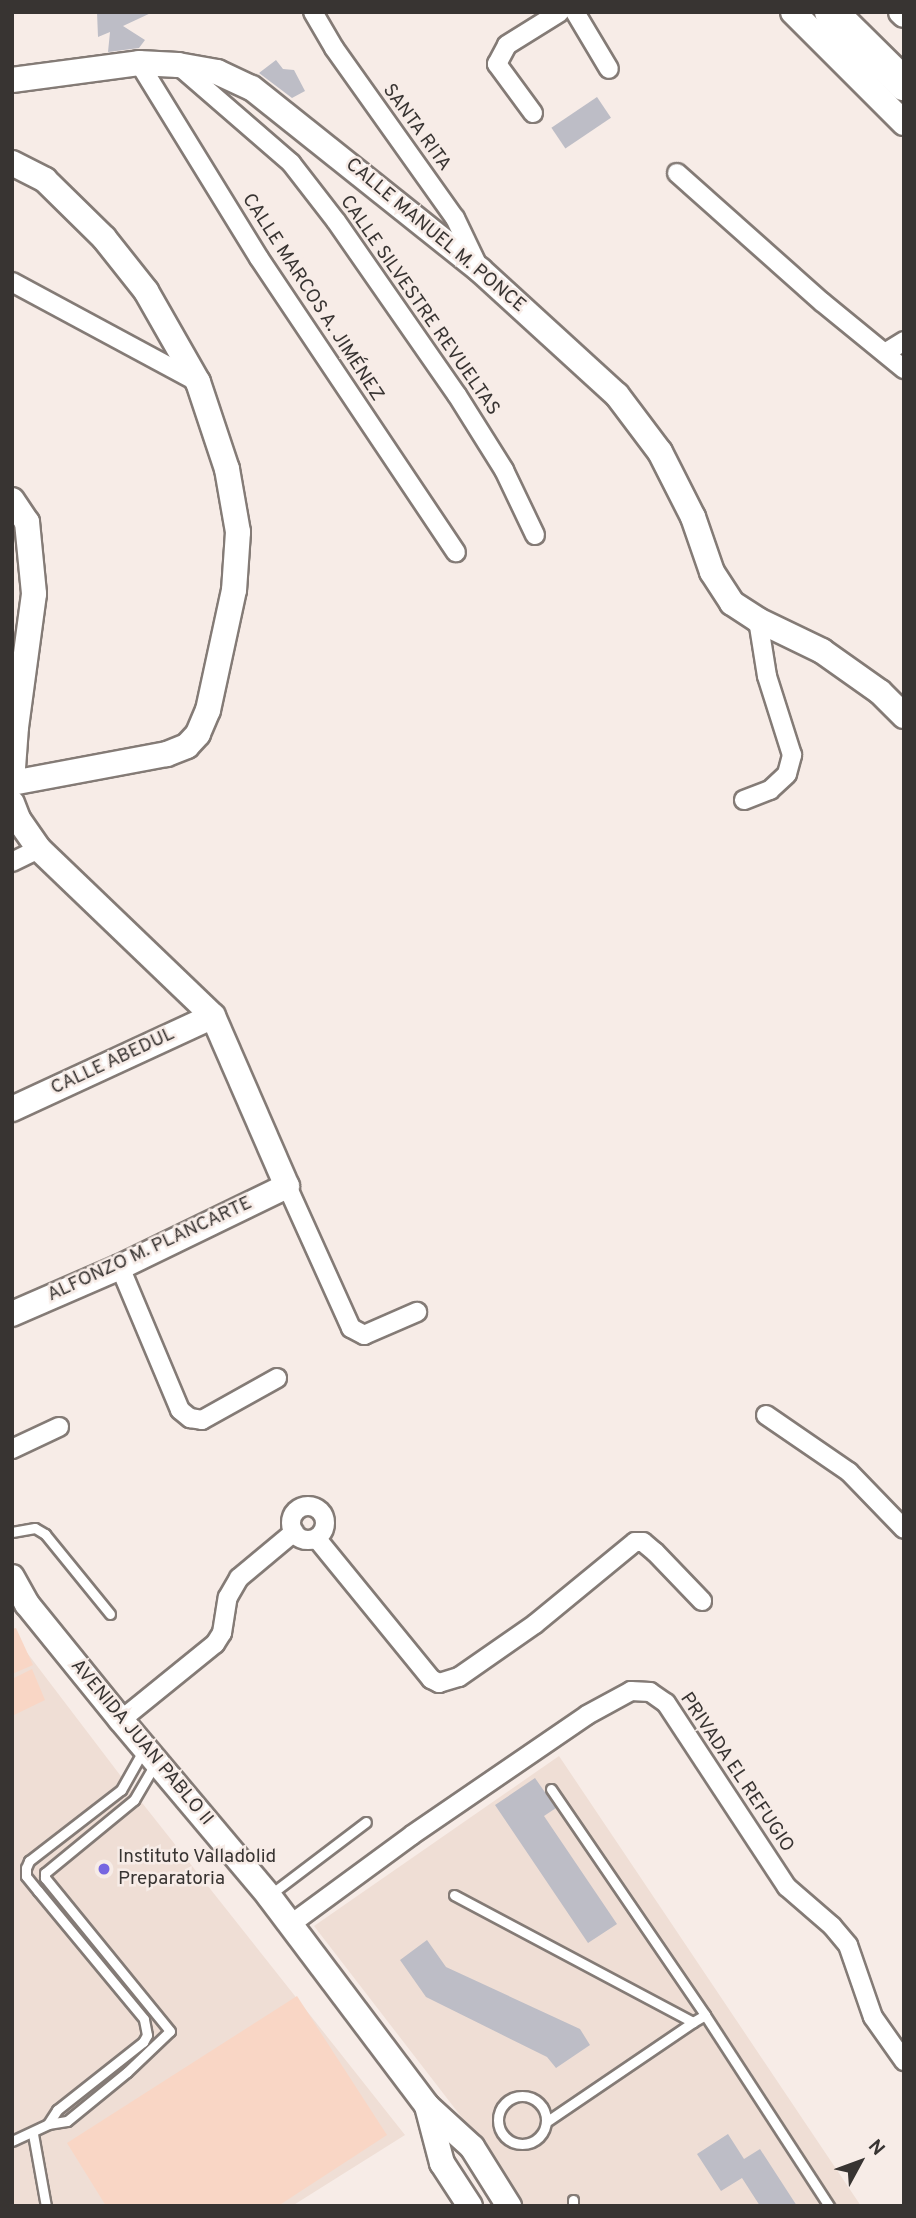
<!DOCTYPE html>
<meta charset="utf-8">
<style>
body{margin:0}
#map{position:relative;width:916px;height:2218px;overflow:hidden;background:#f7ece7;font-family:Overpass,sans-serif}
div>[style]{position:absolute}
.built>*{inset:0;background:#efded5}
.green>*{inset:0;background:#f9d6c5}
.building>*{inset:0;background:#bdbdc6;transform-origin:0 0}
.roads{filter:drop-shadow(2px 0 #847b76) drop-shadow(-2px 0 #847b76) drop-shadow(0 2px #847b76) drop-shadow(0 -2px #847b76)}
.lane>*{height:9px;margin:-4.5px;padding:0 4.5px;transform-origin:4.5px;border-radius:4.5px;background:#fff}
.lane>.ring{margin:-4.5px;padding:0;box-sizing:content-box;background:none;border:9px solid #fff;border-radius:50%}
.street>*{height:18px;margin:-9px;padding:0 9px;transform-origin:9px;border-radius:9px;background:#fff}
.street>.ring{margin:-9px;padding:0;box-sizing:content-box;background:none;border:18px solid #fff;border-radius:50%}
.secondary>*{height:24px;margin:-12px;padding:0 12px;transform-origin:12px;border-radius:12px;background:#fff}
.highway>*{height:32px;margin:-16px;padding:0 16px;transform-origin:16px;border-radius:16px;background:#fff}
.dots>*{width:19px;height:19px;translate:-50% -50%;box-sizing:border-box;border:4px solid #f7ece7;border-radius:50%}
span{translate:-50% -50%;white-space:nowrap;text-align:center;line-height:1.15;-webkit-text-stroke:5px #f7ece7;paint-order:stroke}
.street-label{font-size:19px;color:#383432}
.poi-label{font-size:19px;color:#383432}
.left{translate:0 -50%;text-align:left}
.frame{position:absolute;inset:0;border:14px solid #383432;pointer-events:none}
.north{position:absolute;left:825px;top:2127px;width:70px;height:70px;-webkit-text-stroke:5px #f7ece7;paint-order:stroke;rotate:49deg;font-size:19px;font-weight:700;line-height:28px;text-align:center;color:#383432}
.north::after{content:'';display:block;margin:auto;width:24px;height:32px;background:#383432;clip-path:polygon(50% 0,100% 100%,50% 72%,0 100%)}
</style>
<div id="map">
<div class="built">
<div style="clip-path:polygon(12px 1633px,120px 1775px,405px 2135px,292px 2206px,12px 2206px)"></div>
<div style="clip-path:polygon(559px 1756px,861px 2206px,525px 2206px,480px 2141px,314px 1926px)"></div>
</div>
<div class="green">
<div style="clip-path:polygon(16px 1628px,33px 1665px,12px 1674px,12px 1629px)"></div>
<div style="clip-path:polygon(32px 1669px,45px 1700px,12px 1716px,12px 1679px)"></div>
<div style="clip-path:polygon(297px 1996px,387px 2135px,278px 2206px,106px 2206px,67px 2143px)"></div>
</div>
<div class="building">
<div style="clip-path:polygon(97px 12px,153px 12px,123px 26px,145px 40px,139px 48px,108px 52px,110px 32px,98px 37px)"></div>
<div style="clip-path:polygon(276px 60px,283px 69px,294px 70px,305px 91px,292px 98px,259px 73px)"></div>
<div style="left:597px;top:97px;width:25px;height:55px;rotate:56deg"></div>
<div style="clip-path:polygon(535px 1778px,556px 1808px,544px 1816px,617px 1924px,588px 1943px,495px 1805px)"></div>
<div style="clip-path:polygon(427px 1940px,446px 1967px,580px 2029px,590px 2045px,556px 2068px,547px 2057px,426px 1997px,400px 1960px)"></div>
<div style="clip-path:polygon(728px 2134px,744px 2159px,760px 2149px,797px 2206px,760px 2206px,742px 2178px,721px 2191px,697px 2154px)"></div>
</div>
<div class="roads">
<div class="lane">
<div style="left:12px;top:1532px;width:23px;rotate:-10deg"></div>
<div style="left:35px;top:1528px;width:12px;rotate:31deg"></div>
<div style="left:45px;top:1534px;width:103px;rotate:50.9deg"></div>
<div style="left:551px;top:1789px;width:273px;rotate:55.7deg"></div>
<div style="left:271px;top:1894px;width:119px;rotate:-37.2deg"></div>
<div style="left:454px;top:1895px;width:271px;rotate:28deg"></div>
<div style="left:693px;top:2022px;width:14px;rotate:-30deg"></div>
<div style="left:705px;top:2015px;width:228px;rotate:57deg"></div>
<div class="ring" style="left:498px;top:2096px;width:39px;height:39px"></div>
<div style="left:546px;top:2122px;width:178px;rotate:-34.2deg"></div>
<div style="left:48px;top:2124px;width:17px;rotate:-57deg"></div>
<div style="left:57px;top:2110px;width:110px;rotate:-38.3deg"></div>
<div style="left:143px;top:2042px;width:8px;rotate:-60deg"></div>
<div style="left:147px;top:2035px;width:16px;rotate:-101deg"></div>
<div style="left:144px;top:2019px;width:166px;rotate:-129.6deg"></div>
<div style="left:38px;top:1891px;width:19px;rotate:-129deg"></div>
<div style="left:26px;top:1876px;width:8px;rotate:-90deg"></div>
<div style="left:26px;top:1868px;width:8px;rotate:-67deg"></div>
<div style="left:29px;top:1861px;width:116px;rotate:-37.7deg"></div>
<div style="left:121px;top:1790px;width:45px;rotate:-60.6deg"></div>
<div style="left:33px;top:2134px;width:73px;rotate:79.8deg"></div>
<div style="left:12px;top:2141px;width:40px;rotate:-25deg"></div>
<div style="left:48px;top:2124px;width:19px;rotate:-9deg"></div>
<div style="left:67px;top:2121px;width:77px;rotate:-39.2deg"></div>
<div style="left:127px;top:2072px;width:59px;rotate:-43.6deg"></div>
<div style="left:170px;top:2031px;width:198px;rotate:-129.2deg"></div>
<div style="left:45px;top:1878px;width:5px;rotate:-90deg"></div>
<div style="left:45px;top:1873px;width:115px;rotate:-39.4deg"></div>
<div style="left:134px;top:1800px;width:42px;rotate:-59.7deg"></div>
<div style="left:573px;top:2200px;width:6px;rotate:90deg"></div>
</div>
<div class="street">
<div style="left:313px;top:12px;width:42px;rotate:59.7deg"></div>
<div style="left:334px;top:48px;width:209px;rotate:54.6deg"></div>
<div style="left:455px;top:218px;width:51px;rotate:64.4deg"></div>
<div style="left:575px;top:12px;width:66px;rotate:59.2deg"></div>
<div style="left:139px;top:63px;width:229px;rotate:58.4deg"></div>
<div style="left:259px;top:258px;width:354px;rotate:56.2deg"></div>
<div style="left:178px;top:65px;width:150px;rotate:40.9deg"></div>
<div style="left:291px;top:163px;width:73px;rotate:52.2deg"></div>
<div style="left:336px;top:221px;width:212px;rotate:55.2deg"></div>
<div style="left:457px;top:395px;width:89px;rotate:57.9deg"></div>
<div style="left:504px;top:470px;width:72px;rotate:64.5deg"></div>
<div style="left:533px;top:113px;width:61px;rotate:-126.3deg"></div>
<div style="left:497px;top:64px;width:21px;rotate:-62deg"></div>
<div style="left:507px;top:45px;width:62px;rotate:-31.9deg"></div>
<div style="left:677px;top:173px;width:194px;rotate:41.7deg"></div>
<div style="left:822px;top:302px;width:106px;rotate:39.3deg"></div>
<div style="left:12px;top:282px;width:211px;rotate:28.3deg"></div>
<div style="left:885px;top:353px;width:22px;rotate:-32deg"></div>
<div style="left:744px;top:800px;width:28px;rotate:-21deg"></div>
<div style="left:770px;top:790px;width:23px;rotate:-43deg"></div>
<div style="left:787px;top:774px;width:20px;rotate:-75deg"></div>
<div style="left:792px;top:755px;width:83px;rotate:-107.6deg"></div>
<div style="left:767px;top:676px;width:57px;rotate:-99.1deg"></div>
<div style="left:12px;top:862px;width:30px;rotate:-26deg"></div>
<div style="left:287px;top:1186px;width:156px;rotate:65.7deg"></div>
<div style="left:351px;top:1328px;width:15px;rotate:28deg"></div>
<div style="left:364px;top:1335px;width:58px;rotate:-23.5deg"></div>
<div style="left:120px;top:1267px;width:155px;rotate:67.2deg"></div>
<div style="left:180px;top:1410px;width:13px;rotate:39deg"></div>
<div style="left:190px;top:1418px;width:12px;rotate:9deg"></div>
<div style="left:202px;top:1420px;width:86px;rotate:-29.2deg"></div>
<div style="left:766px;top:1415px;width:101px;rotate:34.5deg"></div>
<div style="left:849px;top:1472px;width:79px;rotate:46deg"></div>
<div style="left:12px;top:1449px;width:52px;rotate:-25.1deg"></div>
<div class="ring" style="left:291px;top:1506px;width:16px;height:16px"></div>
<div style="left:317px;top:1539px;width:181px;rotate:50.8deg"></div>
<div style="left:431px;top:1679px;width:9px;rotate:27deg"></div>
<div style="left:439px;top:1683px;width:21px;rotate:-17deg"></div>
<div style="left:459px;top:1677px;width:93px;rotate:-34.9deg"></div>
<div style="left:535px;top:1624px;width:129px;rotate:-39.4deg"></div>
<div style="left:635px;top:1542px;width:8px"></div>
<div style="left:643px;top:1542px;width:16px;rotate:40deg"></div>
<div style="left:655px;top:1552px;width:68px;rotate:46.2deg"></div>
<div style="left:121px;top:1720px;width:121px;rotate:-39deg"></div>
<div style="left:215px;top:1644px;width:13px;rotate:-58deg"></div>
<div style="left:222px;top:1633px;width:36px;rotate:-81deg"></div>
<div style="left:228px;top:1597px;width:22px;rotate:-60deg"></div>
<div style="left:239px;top:1578px;width:72px;rotate:-39.9deg"></div>
<div style="left:291px;top:1924px;width:150px;rotate:-36.3deg"></div>
<div style="left:412px;top:1835px;width:212px;rotate:-34.4deg"></div>
<div style="left:587px;top:1715px;width:50px;rotate:-28.6deg"></div>
<div style="left:631px;top:1691px;width:19px;rotate:3deg"></div>
<div style="left:650px;top:1692px;width:19px;rotate:35deg"></div>
<div style="left:666px;top:1703px;width:220px;rotate:56.7deg"></div>
<div style="left:787px;top:1887px;width:60px;rotate:40.9deg"></div>
<div style="left:832px;top:1926px;width:25px;rotate:50deg"></div>
<div style="left:848px;top:1945px;width:76px;rotate:70.9deg"></div>
<div style="left:873px;top:2017px;width:54px;rotate:54.8deg"></div>
</div>
<div class="secondary">
<div style="left:793px;top:12px;width:157px;rotate:45deg"></div>
<div style="left:901px;top:12px;width:4px;rotate:45deg"></div>
<div style="left:12px;top:80px;width:128px;rotate:-7.6deg"></div>
<div style="left:139px;top:63px;width:39px;rotate:3deg"></div>
<div style="left:178px;top:65px;width:40px;rotate:10deg"></div>
<div style="left:217px;top:72px;width:38px;rotate:25deg"></div>
<div style="left:252px;top:88px;width:292px;rotate:38.6deg"></div>
<div style="left:480px;top:270px;width:185px;rotate:42.4deg"></div>
<div style="left:617px;top:395px;width:71px;rotate:53deg"></div>
<div style="left:660px;top:452px;width:73px;rotate:63.1deg"></div>
<div style="left:693px;top:517px;width:58px;rotate:70.9deg"></div>
<div style="left:712px;top:572px;width:37px;rotate:57deg"></div>
<div style="left:732px;top:603px;width:31px;rotate:33deg"></div>
<div style="left:758px;top:620px;width:71px;rotate:25.8deg"></div>
<div style="left:822px;top:651px;width:71px;rotate:35.3deg"></div>
<div style="left:880px;top:692px;width:34px;rotate:45deg"></div>
<div style="left:12px;top:163px;width:37px;rotate:27deg"></div>
<div style="left:45px;top:180px;width:83px;rotate:44.5deg"></div>
<div style="left:104px;top:238px;width:68px;rotate:51.6deg"></div>
<div style="left:146px;top:291px;width:105px;rotate:60.3deg"></div>
<div style="left:198px;top:382px;width:92px;rotate:71.6deg"></div>
<div style="left:227px;top:469px;width:64px;rotate:80.1deg"></div>
<div style="left:238px;top:532px;width:58px;rotate:93.9deg"></div>
<div style="left:234px;top:590px;width:123px;rotate:102.2deg"></div>
<div style="left:208px;top:710px;width:26px;rotate:113deg"></div>
<div style="left:198px;top:734px;width:16px;rotate:133deg"></div>
<div style="left:187px;top:746px;width:22px;rotate:158deg"></div>
<div style="left:167px;top:754px;width:158px;rotate:169.4deg"></div>
<div style="left:12px;top:500px;width:27px;rotate:56deg"></div>
<div style="left:27px;top:522px;width:72px;rotate:84.4deg"></div>
<div style="left:34px;top:594px;width:134px;rotate:97.7deg"></div>
<div style="left:16px;top:727px;width:55px;rotate:94.2deg"></div>
<div style="left:12px;top:803px;width:17px;rotate:69deg"></div>
<div style="left:18px;top:819px;width:37px;rotate:55deg"></div>
<div style="left:39px;top:849px;width:241px;rotate:43.8deg"></div>
<div style="left:213px;top:1016px;width:185px;rotate:66.5deg"></div>
<div style="left:287px;top:1186px;width:186px;rotate:154.1deg"></div>
<div style="left:120px;top:1267px;width:118px;rotate:156.5deg"></div>
<div style="left:12px;top:1109px;width:221px;rotate:-24.8deg"></div>
<div style="left:12px;top:1577px;width:31px;rotate:61deg"></div>
<div style="left:27px;top:1604px;width:149px;rotate:51deg"></div>
<div style="left:121px;top:1720px;width:230px;rotate:49.9deg"></div>
<div style="left:269px;top:1896px;width:263px;rotate:53deg"></div>
<div style="left:427px;top:2106px;width:61px;rotate:42.3deg"></div>
<div style="left:472px;top:2147px;width:70px;rotate:57.9deg"></div>
<div style="left:427px;top:2106px;width:59px;rotate:75.3deg"></div>
<div style="left:442px;top:2163px;width:51px;rotate:56.9deg"></div>
</div>
<div class="highway">
<div style="left:831px;top:12px;width:103px;rotate:44.6deg"></div>
</div>
</div>
<div class="dots">
<div style="left:104px;top:1869px;background:#7666e1"></div>
</div>
<div class="street-label">
<span style="left:416px;top:128px;rotate:54deg">SANTA RITA</span>
<span style="left:435px;top:236px;rotate:40deg">CALLE MANUEL M. PONCE</span>
<span style="left:312px;top:298px;rotate:57deg">CALLE MARCOS A. JIMÉNEZ</span>
<span style="left:419px;top:306px;rotate:55deg">CALLE SILVESTRE REVUELTAS</span>
<span style="left:113px;top:1062px;rotate:-25deg">CALLE ABEDUL</span>
<span style="left:150px;top:1250px;rotate:-25deg">ALFONZO M. PLANCARTE</span>
<span style="left:141px;top:1743px;rotate:50deg">AVENIDA JUAN PABLO II</span>
<span style="left:736px;top:1773px;rotate:56deg">PRIVADA EL REFUGIO</span>
</div>
<div class="poi-label">
<span class="left" style="left:118px;top:1869px">Instituto Valladolid<br>Preparatoria</span>
</div>
<div class="frame"></div>
<div class="north">N</div>
</div>
